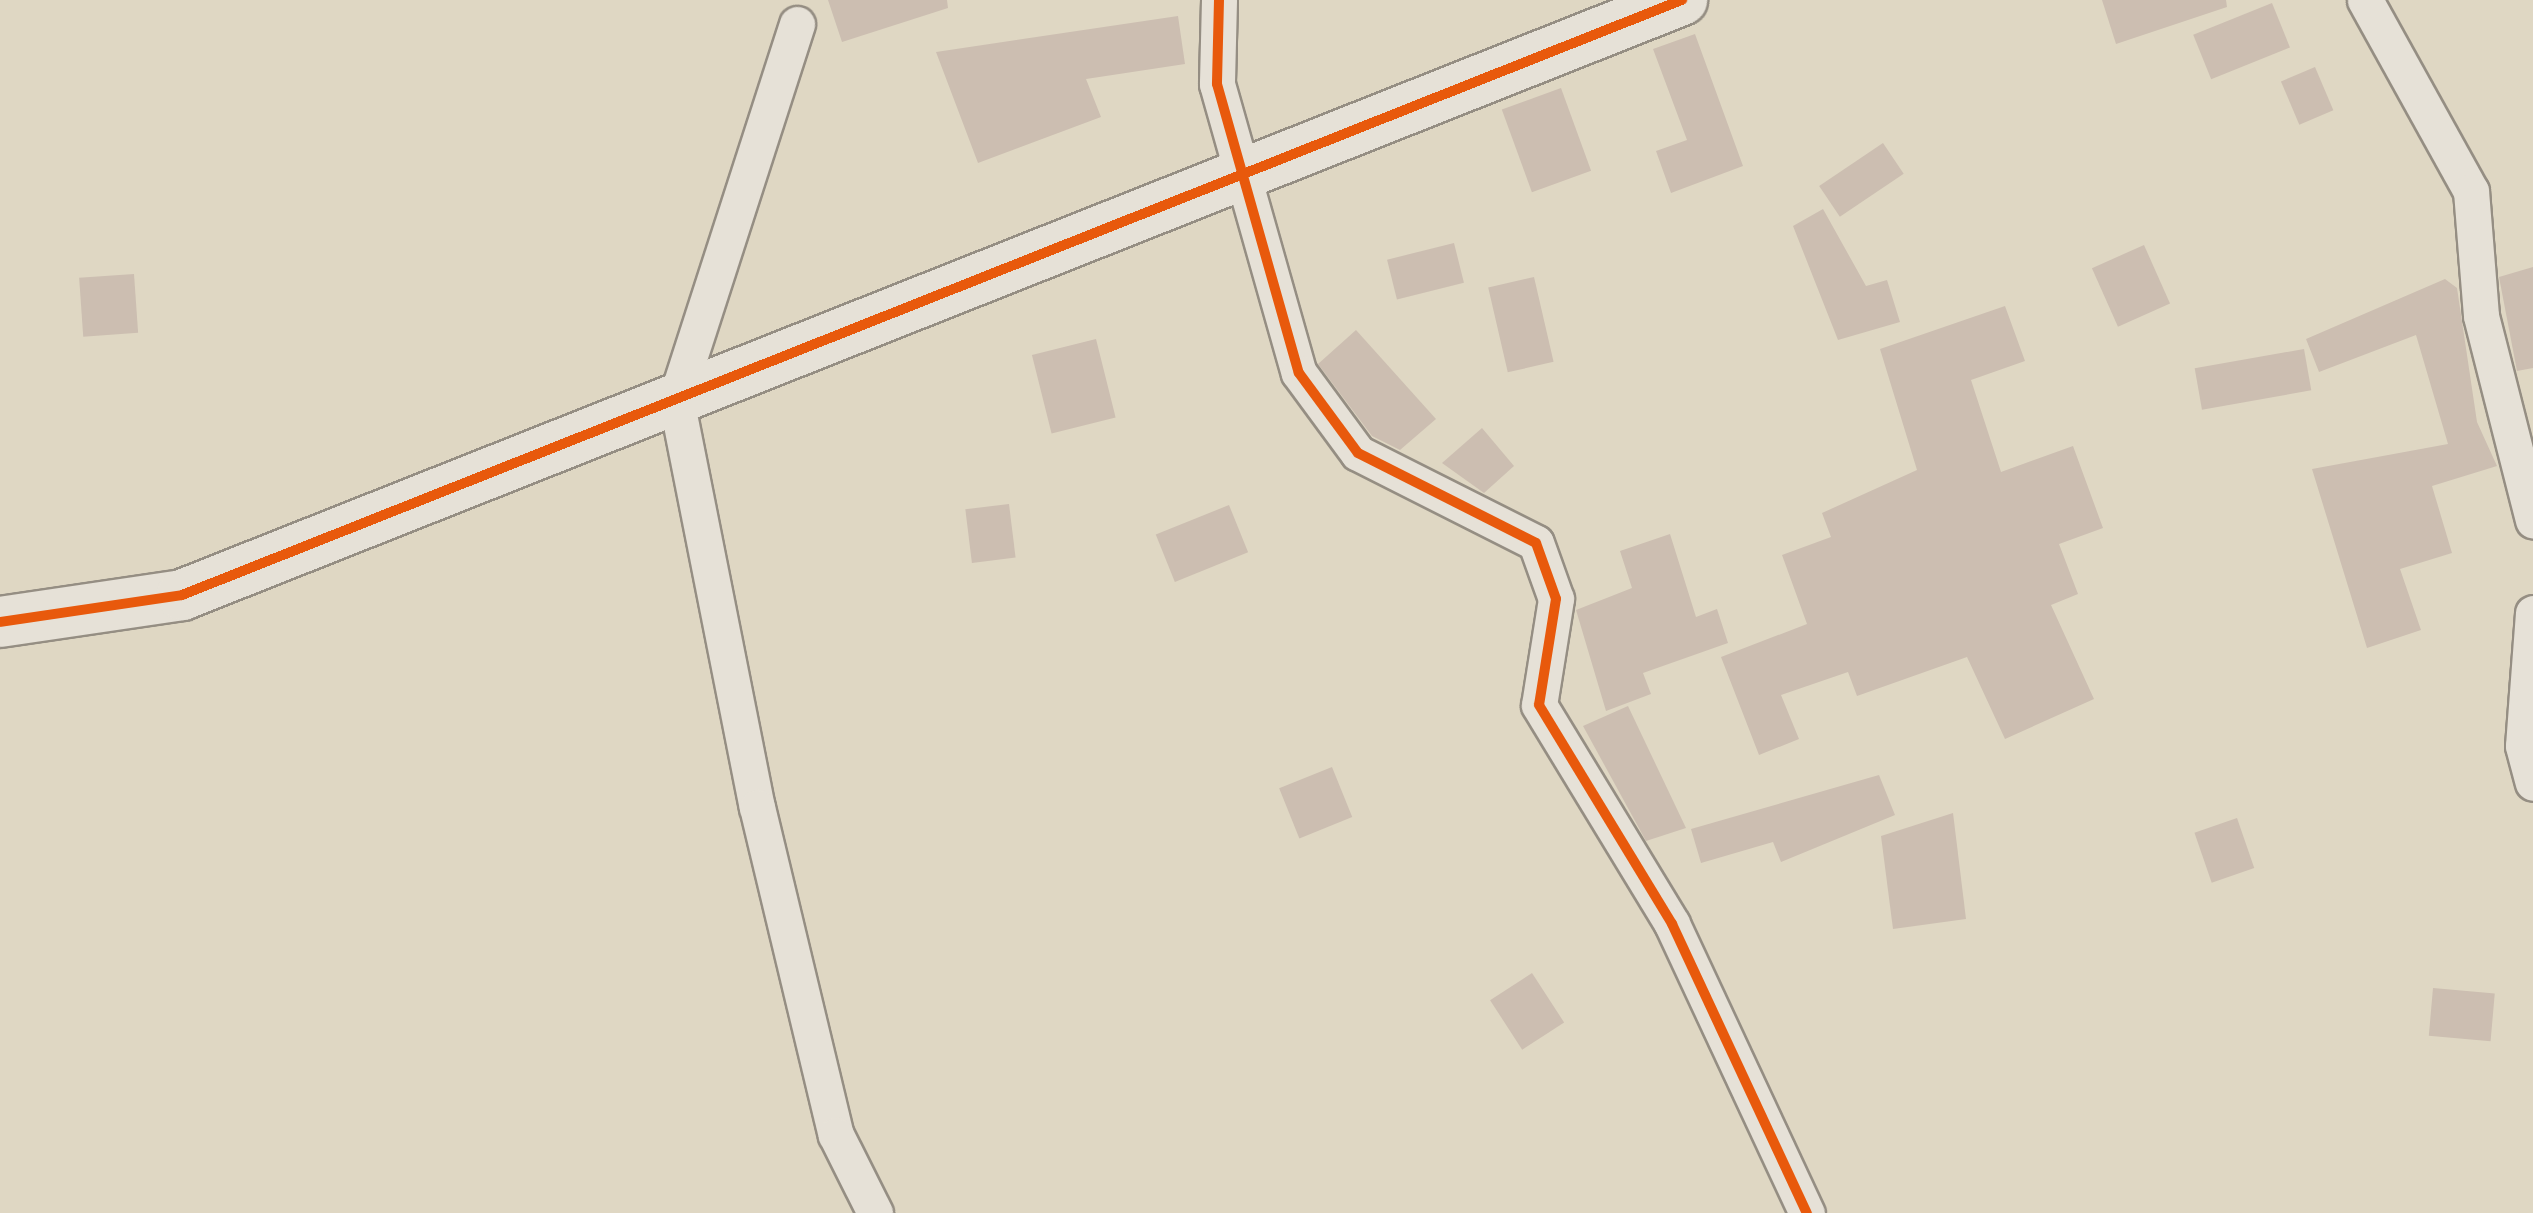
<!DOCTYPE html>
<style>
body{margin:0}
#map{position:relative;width:2533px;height:1213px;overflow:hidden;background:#dfd7c3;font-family:Cardo,serif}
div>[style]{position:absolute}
.building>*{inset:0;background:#ccbeb1;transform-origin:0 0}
.roads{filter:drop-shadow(2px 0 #958e83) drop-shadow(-2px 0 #958e83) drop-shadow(0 2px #958e83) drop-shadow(0 -2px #958e83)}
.street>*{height:35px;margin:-17.5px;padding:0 17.5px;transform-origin:17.5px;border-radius:17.5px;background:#e6e1d7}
.secondary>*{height:50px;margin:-25px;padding:0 25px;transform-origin:25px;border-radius:25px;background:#e6e1d7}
.cycleway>*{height:10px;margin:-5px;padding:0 5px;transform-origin:5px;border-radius:5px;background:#e8590c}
span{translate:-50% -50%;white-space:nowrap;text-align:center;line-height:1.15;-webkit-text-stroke:8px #f1e8d1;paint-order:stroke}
</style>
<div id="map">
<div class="building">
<div style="clip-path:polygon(828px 0,947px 0,948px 8px,842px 42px)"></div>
<div style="clip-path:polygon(2102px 0,2226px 0,2227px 7px,2116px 44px)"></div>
<div style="left:2272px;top:3px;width:48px;height:85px;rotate:68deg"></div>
<div style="clip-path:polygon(1178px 16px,1185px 64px,1086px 79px,1101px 117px,978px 163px,936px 52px)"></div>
<div style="clip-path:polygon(1695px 34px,1743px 166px,1671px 193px,1656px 151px,1687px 140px,1653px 49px)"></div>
<div style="left:2315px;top:67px;width:47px;height:37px;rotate:67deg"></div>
<div style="left:1561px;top:88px;width:88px;height:63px;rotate:70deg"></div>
<div style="left:1883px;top:143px;width:37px;height:77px;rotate:56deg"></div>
<div style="clip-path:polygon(1823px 209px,1866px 286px,1887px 280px,1900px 322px,1838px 340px,1793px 226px)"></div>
<div style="left:1454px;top:243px;width:41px;height:69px;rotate:76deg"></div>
<div style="left:2144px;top:245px;width:64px;height:57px;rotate:66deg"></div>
<div style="clip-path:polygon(2533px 267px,2533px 368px,2517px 371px,2499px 277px)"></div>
<div style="left:134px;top:274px;width:59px;height:55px;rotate:86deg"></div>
<div style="left:1534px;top:277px;width:87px;height:47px;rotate:77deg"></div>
<div style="clip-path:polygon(2445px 279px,2457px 288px,2477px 422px,2497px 466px,2432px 486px,2452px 553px,2400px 569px,2421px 630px,2367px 648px,2312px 469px,2448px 444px,2416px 335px,2319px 372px,2306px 339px)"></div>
<div style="clip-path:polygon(2005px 306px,2025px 361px,1971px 380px,2001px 472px,2073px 446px,2103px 528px,2059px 544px,2078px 594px,2051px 605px,2094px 699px,2005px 739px,1967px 657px,1857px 696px,1848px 672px,1781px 695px,1799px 739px,1759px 755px,1721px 657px,1807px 624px,1782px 555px,1831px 537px,1822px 513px,1917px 470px,1880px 349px)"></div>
<div style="clip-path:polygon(1356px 330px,1436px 419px,1400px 450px,1372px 436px,1318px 364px)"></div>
<div style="left:1096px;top:339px;width:81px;height:66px;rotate:76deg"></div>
<div style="left:2304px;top:349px;width:42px;height:111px;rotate:80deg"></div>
<div style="clip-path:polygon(1482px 428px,1514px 466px,1484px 493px,1442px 463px)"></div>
<div style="left:1009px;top:504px;width:54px;height:44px;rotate:83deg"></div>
<div style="left:1229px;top:505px;width:51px;height:79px;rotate:68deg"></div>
<div style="clip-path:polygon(1670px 534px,1696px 617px,1717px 609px,1728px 643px,1643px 673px,1651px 694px,1606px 711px,1576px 610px,1632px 588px,1620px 551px)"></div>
<div style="clip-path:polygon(1628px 706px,1686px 828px,1646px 841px,1583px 726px)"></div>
<div style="left:1332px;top:767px;width:54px;height:57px;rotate:68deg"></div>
<div style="clip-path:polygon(1879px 775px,1895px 815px,1781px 862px,1773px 842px,1701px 863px,1691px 829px)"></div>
<div style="clip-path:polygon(1953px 813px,1966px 919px,1893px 929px,1881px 836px)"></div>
<div style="left:2237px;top:818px;width:53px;height:45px;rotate:71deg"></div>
<div style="left:1532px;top:973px;width:59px;height:50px;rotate:57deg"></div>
<div style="left:2433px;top:988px;width:62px;height:48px;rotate:5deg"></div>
</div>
<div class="roads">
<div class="street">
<div style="left:1219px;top:0;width:84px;rotate:91.4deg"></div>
<div style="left:1217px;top:84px;width:300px;rotate:74.2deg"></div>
<div style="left:1299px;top:373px;width:99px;rotate:53.6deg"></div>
<div style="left:1358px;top:453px;width:199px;rotate:26.8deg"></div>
<div style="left:1536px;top:543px;width:59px;rotate:70.3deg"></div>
<div style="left:1556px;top:599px;width:107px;rotate:99.1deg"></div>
<div style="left:1539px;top:705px;width:256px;rotate:58.7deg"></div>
<div style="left:1672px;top:924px;width:319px;rotate:65deg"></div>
<div style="left:2365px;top:0;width:218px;rotate:61deg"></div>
<div style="left:2471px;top:191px;width:125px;rotate:85.4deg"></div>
<div style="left:2481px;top:316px;width:211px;rotate:75.7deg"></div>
<div style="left:797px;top:24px;width:394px;rotate:107.9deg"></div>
<div style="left:676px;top:399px;width:416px;rotate:78.8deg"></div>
<div style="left:757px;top:807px;width:337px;rotate:76.5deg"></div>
<div style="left:836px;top:1135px;width:87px;rotate:63.4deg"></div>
<div style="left:2533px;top:613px;width:133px;rotate:94.3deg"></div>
<div style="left:2523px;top:746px;width:38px;rotate:75deg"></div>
</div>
<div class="secondary">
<div style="left:0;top:622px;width:184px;rotate:-8.4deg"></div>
<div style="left:182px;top:595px;width:1614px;rotate:-21.64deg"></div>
</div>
</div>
<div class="cycleway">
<div style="left:1219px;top:0;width:84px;rotate:91.4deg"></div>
<div style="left:1217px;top:84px;width:300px;rotate:74.2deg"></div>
<div style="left:1299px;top:373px;width:99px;rotate:53.6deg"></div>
<div style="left:1358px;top:453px;width:199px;rotate:26.8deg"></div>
<div style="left:1536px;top:543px;width:59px;rotate:70.3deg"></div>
<div style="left:1556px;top:599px;width:107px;rotate:99.1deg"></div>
<div style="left:1539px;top:705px;width:256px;rotate:58.7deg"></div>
<div style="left:1672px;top:924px;width:319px;rotate:65deg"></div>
<div style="left:0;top:622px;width:184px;rotate:-8.4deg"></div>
<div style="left:182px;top:595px;width:1614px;rotate:-21.64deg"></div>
</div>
</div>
